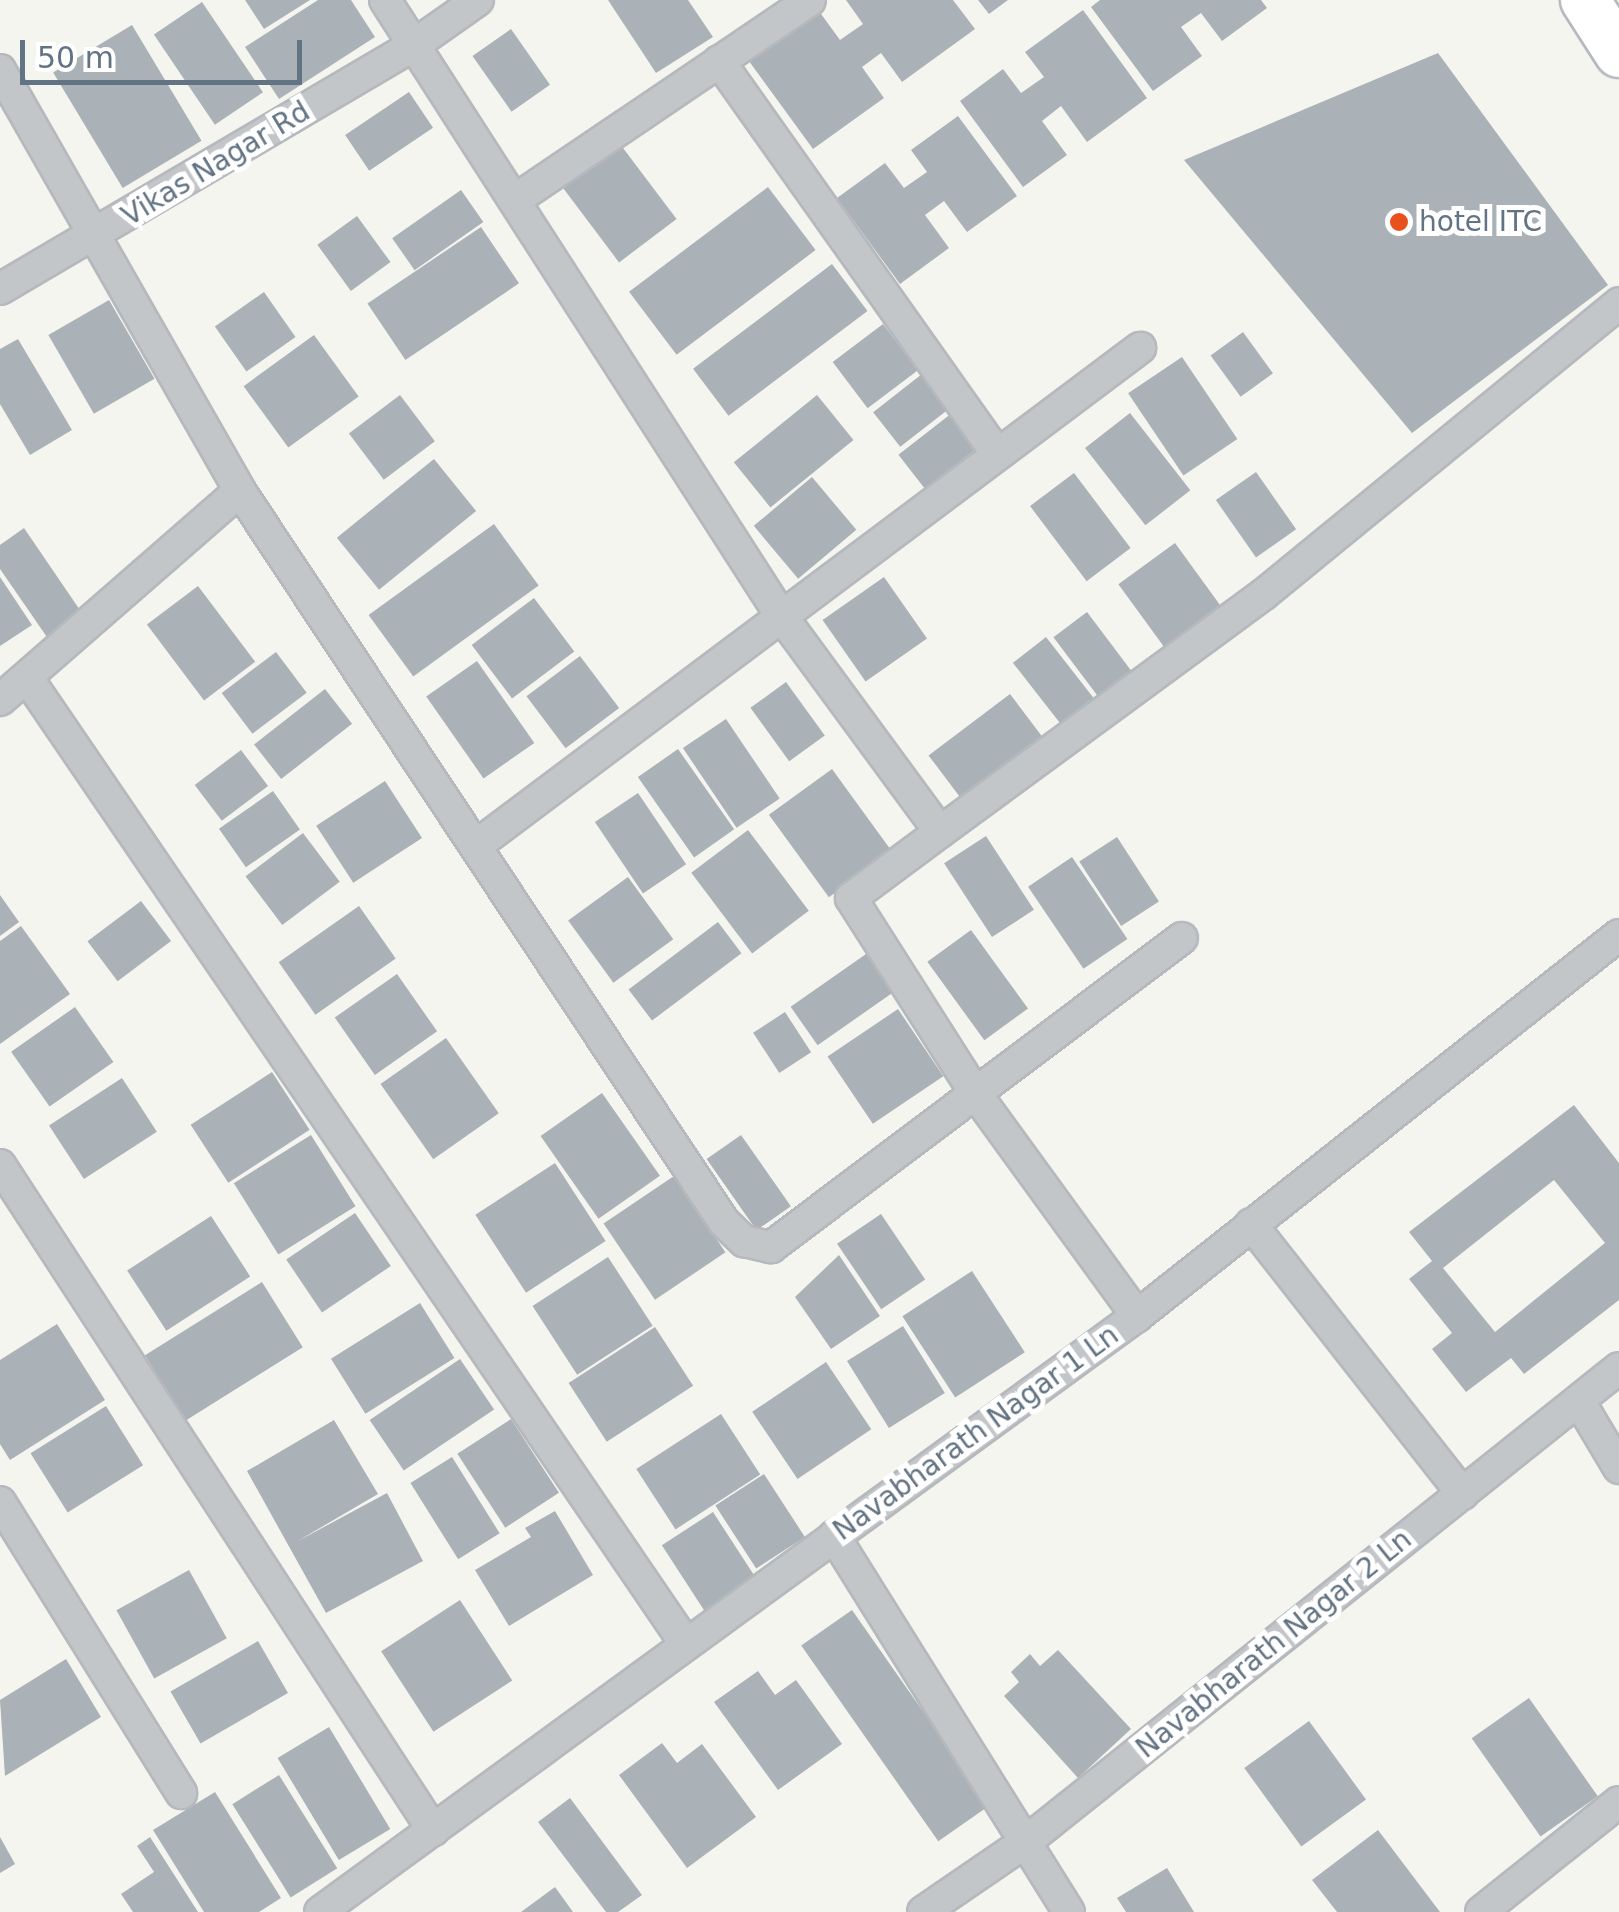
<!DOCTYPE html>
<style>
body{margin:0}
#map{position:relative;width:1619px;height:1912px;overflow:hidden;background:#f5f5f0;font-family:"DejaVu Sans",sans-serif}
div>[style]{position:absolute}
.building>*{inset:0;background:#aab1b7;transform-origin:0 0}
.roads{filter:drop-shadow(2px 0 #b5b9bd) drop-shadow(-2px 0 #b5b9bd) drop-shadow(0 2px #b5b9bd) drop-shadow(0 -2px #b5b9bd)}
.street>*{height:30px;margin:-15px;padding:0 15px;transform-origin:15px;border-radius:15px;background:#c2c6c9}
.primary>*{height:48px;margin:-24px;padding:0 24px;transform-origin:24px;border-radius:24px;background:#fff}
.dots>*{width:28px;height:28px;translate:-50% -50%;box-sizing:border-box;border:5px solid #fff;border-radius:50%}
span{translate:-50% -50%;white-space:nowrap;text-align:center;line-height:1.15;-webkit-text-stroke:10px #fff;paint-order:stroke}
.street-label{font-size:28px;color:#627383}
.poi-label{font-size:28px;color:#627383}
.left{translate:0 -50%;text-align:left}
.scale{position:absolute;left:20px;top:40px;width:282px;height:45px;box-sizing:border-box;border:5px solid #627383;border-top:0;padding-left:12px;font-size:30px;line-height:35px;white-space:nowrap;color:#627383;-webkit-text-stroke:8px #fff;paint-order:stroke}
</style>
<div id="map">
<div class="building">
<div style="clip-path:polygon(245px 0,310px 0,264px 29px)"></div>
<div style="clip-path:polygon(318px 0,351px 0,375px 37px,279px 99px,245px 47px)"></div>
<div style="clip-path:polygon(608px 0,688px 0,713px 37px,656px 73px)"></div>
<div style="clip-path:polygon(846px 0,953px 0,975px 29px,902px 82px,881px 53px,862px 67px,884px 98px,813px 149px,746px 57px,816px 7px,840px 40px,863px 24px)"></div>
<div style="clip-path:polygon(978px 0,1008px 0,989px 14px)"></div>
<div style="clip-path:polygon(1100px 0,1261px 0,1267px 8px,1222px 41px,1201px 13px,1181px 27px,1202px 56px,1153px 91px,1091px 7px)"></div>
<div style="left:202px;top:2px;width:109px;height:58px;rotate:56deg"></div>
<div style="clip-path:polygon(1083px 10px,1147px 98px,1087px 142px,1061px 106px,1042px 121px,1067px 155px,1023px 187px,960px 101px,1003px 69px,1021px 93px,1044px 77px,1025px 52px)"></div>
<div style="left:132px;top:25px;width:135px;height:92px;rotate:59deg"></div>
<div style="left:511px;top:29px;width:68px;height:47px;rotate:55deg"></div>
<div style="clip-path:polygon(1438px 53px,1608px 285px,1412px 433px,1184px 160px)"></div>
<div style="left:409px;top:92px;width:43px;height:77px;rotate:56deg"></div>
<div style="clip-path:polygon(958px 116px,1017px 196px,967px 232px,944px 201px,925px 215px,949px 248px,900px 284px,837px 198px,885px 163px,904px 188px,927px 172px,911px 150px)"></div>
<div style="left:620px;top:144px;width:94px;height:72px;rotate:53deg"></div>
<div style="left:768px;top:187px;width:79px;height:174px;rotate:53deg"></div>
<div style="left:461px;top:190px;width:39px;height:84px;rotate:55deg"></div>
<div style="left:357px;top:216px;width:57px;height:49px;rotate:54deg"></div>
<div style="left:481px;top:227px;width:68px;height:137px;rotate:56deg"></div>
<div style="left:832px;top:264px;width:59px;height:174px;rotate:53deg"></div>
<div style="left:264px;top:292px;width:55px;height:60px;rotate:55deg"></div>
<div style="left:109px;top:300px;width:91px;height:70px;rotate:60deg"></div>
<div style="left:883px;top:324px;width:58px;height:63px;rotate:53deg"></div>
<div style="left:1243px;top:332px;width:51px;height:40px;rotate:54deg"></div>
<div style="left:314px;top:335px;width:76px;height:87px;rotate:54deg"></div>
<div style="clip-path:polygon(18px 339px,72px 430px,30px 455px,0 404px,0 349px)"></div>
<div style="left:1182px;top:357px;width:99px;height:65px;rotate:56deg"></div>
<div style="left:922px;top:374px;width:44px;height:62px;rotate:52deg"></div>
<div style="left:400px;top:395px;width:58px;height:64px;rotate:53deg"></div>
<div style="left:817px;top:395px;width:58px;height:107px;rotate:51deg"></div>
<div style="left:952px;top:413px;width:43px;height:68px;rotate:52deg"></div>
<div style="left:1130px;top:413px;width:98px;height:57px;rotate:52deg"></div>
<div style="left:434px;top:459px;width:67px;height:125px;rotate:51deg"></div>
<div style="left:1256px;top:472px;width:70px;height:49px;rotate:55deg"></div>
<div style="left:1074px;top:473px;width:94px;height:55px;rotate:53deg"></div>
<div style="left:812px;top:477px;width:69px;height:76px;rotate:50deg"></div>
<div style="left:494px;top:524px;width:76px;height:155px;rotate:54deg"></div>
<div style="clip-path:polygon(24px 528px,84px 616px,49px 640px,0 569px,0 545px)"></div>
<div style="left:1175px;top:543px;width:80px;height:70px;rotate:54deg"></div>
<div style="clip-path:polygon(0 577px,32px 625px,0 646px)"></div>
<div style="left:884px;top:577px;width:75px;height:75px;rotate:55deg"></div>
<div style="left:198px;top:586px;width:95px;height:64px;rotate:53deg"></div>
<div style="left:534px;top:598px;width:67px;height:78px;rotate:53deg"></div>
<div style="left:1087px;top:612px;width:82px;height:42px;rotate:53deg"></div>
<div style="left:1046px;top:637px;width:84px;height:42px;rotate:52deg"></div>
<div style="left:276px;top:652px;width:51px;height:68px;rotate:53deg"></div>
<div style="left:580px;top:656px;width:65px;height:67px;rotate:53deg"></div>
<div style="left:477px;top:661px;width:100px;height:62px;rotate:55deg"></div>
<div style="left:786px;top:682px;width:66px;height:44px;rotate:54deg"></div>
<div style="left:325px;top:689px;width:44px;height:90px;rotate:52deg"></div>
<div style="left:1010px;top:694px;width:59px;height:102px;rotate:53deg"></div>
<div style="left:726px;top:719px;width:96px;height:52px;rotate:56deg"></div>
<div style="left:678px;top:749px;width:98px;height:49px;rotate:55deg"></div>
<div style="left:241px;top:750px;width:45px;height:58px;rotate:53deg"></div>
<div style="left:832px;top:769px;width:102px;height:78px;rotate:54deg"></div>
<div style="left:385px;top:781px;width:68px;height:82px;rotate:57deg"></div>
<div style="left:273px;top:791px;width:47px;height:66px;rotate:55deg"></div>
<div style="left:638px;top:793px;width:86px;height:52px;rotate:56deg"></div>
<div style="left:748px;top:830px;width:101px;height:71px;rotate:53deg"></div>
<div style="left:303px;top:833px;width:61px;height:72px;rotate:53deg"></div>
<div style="left:986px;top:836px;width:88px;height:50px;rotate:57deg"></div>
<div style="left:1117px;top:837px;width:77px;height:45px;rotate:57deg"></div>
<div style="left:1072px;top:857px;width:99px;height:53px;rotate:56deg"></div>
<div style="left:628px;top:877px;width:77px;height:74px;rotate:54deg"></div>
<div style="clip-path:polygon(0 895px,19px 922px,0 936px)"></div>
<div style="left:141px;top:901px;width:50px;height:67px;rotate:53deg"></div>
<div style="left:359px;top:906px;width:64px;height:98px;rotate:55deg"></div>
<div style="left:718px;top:922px;width:39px;height:112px;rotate:53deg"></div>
<div style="clip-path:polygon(21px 926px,70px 994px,0 1044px,0 941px)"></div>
<div style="left:971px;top:930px;width:97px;height:54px;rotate:54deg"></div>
<div style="left:866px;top:954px;width:47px;height:92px;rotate:55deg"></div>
<div style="left:397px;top:974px;width:70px;height:76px;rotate:55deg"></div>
<div style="left:75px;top:1007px;width:67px;height:78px;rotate:55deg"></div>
<div style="left:898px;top:1009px;width:81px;height:85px;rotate:56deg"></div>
<div style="left:785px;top:1012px;width:48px;height:38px;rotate:57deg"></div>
<div style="left:446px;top:1038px;width:92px;height:80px;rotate:55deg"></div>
<div style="left:272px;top:1072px;width:69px;height:97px;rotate:57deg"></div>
<div style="left:122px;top:1078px;width:64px;height:87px;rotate:57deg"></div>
<div style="left:602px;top:1093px;width:101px;height:75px;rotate:55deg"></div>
<div style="clip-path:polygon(evenodd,1574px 1105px,1619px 1163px,1619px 1300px,1524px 1374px,1511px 1358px,1466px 1392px,1432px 1349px,1452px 1333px,1409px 1279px,1432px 1261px,1409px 1232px,1574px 1105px,1554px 1180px,1605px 1243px,1495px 1332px,1443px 1268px,1554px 1180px)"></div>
<div style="left:311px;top:1135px;width:84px;height:91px;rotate:58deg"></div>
<div style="left:741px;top:1135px;width:87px;height:42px;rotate:55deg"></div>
<div style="left:555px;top:1163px;width:93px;height:95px;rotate:57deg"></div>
<div style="left:674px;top:1176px;width:92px;height:85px;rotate:56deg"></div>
<div style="left:355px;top:1213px;width:64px;height:83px;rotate:56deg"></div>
<div style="left:881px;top:1214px;width:79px;height:53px;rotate:56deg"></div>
<div style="left:211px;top:1216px;width:72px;height:100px;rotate:57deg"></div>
<div style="clip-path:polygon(839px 1255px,880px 1316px,831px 1349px,795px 1297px)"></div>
<div style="left:608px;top:1257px;width:82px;height:90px;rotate:57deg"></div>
<div style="left:972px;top:1271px;width:97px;height:83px;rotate:57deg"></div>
<div style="left:262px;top:1282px;width:77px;height:138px;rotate:58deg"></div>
<div style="left:420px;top:1303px;width:65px;height:105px;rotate:58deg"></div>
<div style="clip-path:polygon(57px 1324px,105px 1400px,10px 1460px,0 1444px,0 1360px)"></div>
<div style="left:903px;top:1326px;width:79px;height:66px;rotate:58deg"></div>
<div style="left:655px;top:1327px;width:70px;height:103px;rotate:57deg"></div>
<div style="left:460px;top:1359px;width:61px;height:109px;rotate:56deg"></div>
<div style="left:826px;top:1362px;width:81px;height:89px;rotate:56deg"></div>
<div style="left:106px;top:1406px;width:70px;height:89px;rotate:58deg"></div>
<div style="left:721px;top:1414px;width:72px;height:101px;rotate:57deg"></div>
<div style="left:511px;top:1419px;width:88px;height:64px;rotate:57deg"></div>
<div style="clip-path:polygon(334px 1420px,378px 1494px,296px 1542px,387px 1493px,423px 1561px,326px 1613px,247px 1471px)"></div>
<div style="left:452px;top:1457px;width:90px;height:49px;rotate:58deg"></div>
<div style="left:764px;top:1474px;width:75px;height:58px;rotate:57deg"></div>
<div style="clip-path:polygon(555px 1511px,593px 1575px,509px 1626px,475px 1570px,531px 1537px,525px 1528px)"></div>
<div style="left:713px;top:1512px;width:79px;height:61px;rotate:57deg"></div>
<div style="left:189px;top:1570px;width:78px;height:83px;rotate:61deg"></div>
<div style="left:460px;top:1600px;width:96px;height:94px;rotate:57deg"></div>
<div style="left:852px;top:1610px;width:239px;height:62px;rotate:55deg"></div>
<div style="left:258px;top:1641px;width:60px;height:101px;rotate:60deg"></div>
<div style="clip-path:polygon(1058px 1650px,1131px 1729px,1078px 1778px,1004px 1696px,1019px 1682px,1011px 1672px,1030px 1654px,1040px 1666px)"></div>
<div style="clip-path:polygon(66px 1659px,101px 1717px,5px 1776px,0 1700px)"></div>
<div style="clip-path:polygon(758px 1671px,775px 1695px,796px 1680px,842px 1744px,778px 1790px,714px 1702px)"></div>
<div style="left:1529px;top:1698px;width:120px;height:70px;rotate:55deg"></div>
<div style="left:1309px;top:1721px;width:97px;height:80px;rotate:54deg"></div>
<div style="left:329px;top:1727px;width:119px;height:60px;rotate:59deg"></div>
<div style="clip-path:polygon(662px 1743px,677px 1763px,702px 1744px,756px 1817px,687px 1868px,619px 1775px)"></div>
<div style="left:279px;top:1775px;width:110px;height:55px;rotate:58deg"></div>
<div style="clip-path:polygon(215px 1792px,281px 1898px,259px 1912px,204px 1912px,153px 1830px)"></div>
<div style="clip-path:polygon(570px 1798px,642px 1895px,618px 1912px,606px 1912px,538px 1822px)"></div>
<div style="clip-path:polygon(1378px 1830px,1440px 1912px,1337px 1912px,1312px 1880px)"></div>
<div style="clip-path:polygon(0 1837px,15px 1864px,0 1873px)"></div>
<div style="clip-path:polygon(150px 1837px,198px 1912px,133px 1912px,121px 1894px,154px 1872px,137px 1846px)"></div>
<div style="clip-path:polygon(1167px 1868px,1194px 1912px,1126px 1912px,1117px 1898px)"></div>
<div style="clip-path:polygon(555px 1887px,573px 1912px,521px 1912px)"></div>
</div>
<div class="roads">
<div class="street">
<div style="left:385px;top:0;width:730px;rotate:57.25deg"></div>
<div style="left:780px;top:614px;width:270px;rotate:53.7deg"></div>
<div style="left:940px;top:832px;width:111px;rotate:143.4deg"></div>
<div style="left:851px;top:898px;width:236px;rotate:57.5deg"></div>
<div style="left:978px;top:1097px;width:271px;rotate:54deg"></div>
<div style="left:719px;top:61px;width:481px;rotate:54.7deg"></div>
<div style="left:0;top:70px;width:485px;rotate:60.3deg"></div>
<div style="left:240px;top:491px;width:877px;rotate:56.49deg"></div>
<div style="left:724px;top:1222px;width:28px;rotate:44deg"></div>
<div style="left:744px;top:1241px;width:28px;rotate:13deg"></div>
<div style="left:771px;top:1247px;width:514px;rotate:-36.94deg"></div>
<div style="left:515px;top:200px;width:356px;rotate:-34.1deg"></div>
<div style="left:0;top:289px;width:481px;rotate:-30.5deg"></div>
<div style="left:414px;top:45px;width:78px;rotate:-35.1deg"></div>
<div style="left:28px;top:679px;width:1167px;rotate:55.72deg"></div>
<div style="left:0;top:700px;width:318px;rotate:-41.1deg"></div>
<div style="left:940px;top:832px;width:402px;rotate:-36.3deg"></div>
<div style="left:1264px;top:594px;width:459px;rotate:-39.3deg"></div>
<div style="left:477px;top:845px;width:829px;rotate:-36.86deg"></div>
<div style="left:0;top:1165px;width:794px;rotate:56.93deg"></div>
<div style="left:1251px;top:1224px;width:343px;rotate:51.9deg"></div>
<div style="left:1579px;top:1401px;width:78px;rotate:59.2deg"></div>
<div style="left:0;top:1502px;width:343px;rotate:58.1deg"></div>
<div style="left:834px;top:1536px;width:443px;rotate:58deg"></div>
<div style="left:320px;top:1912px;width:1011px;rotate:-36.11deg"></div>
<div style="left:1137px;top:1316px;width:614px;rotate:-38.32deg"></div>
<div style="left:923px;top:1912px;width:127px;rotate:-34.4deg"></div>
<div style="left:1028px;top:1840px;width:756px;rotate:-38.61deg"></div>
<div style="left:1481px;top:1912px;width:176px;rotate:-38.6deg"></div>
</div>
<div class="primary">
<div style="left:1585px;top:0;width:63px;rotate:57.3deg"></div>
</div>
</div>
<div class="dots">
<div style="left:1399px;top:222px;background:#e9511c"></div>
</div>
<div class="street-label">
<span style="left:216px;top:164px;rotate:-31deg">Vikas Nagar Rd</span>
<span style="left:976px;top:1433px;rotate:-36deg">Navabharath Nagar 1 Ln</span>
<span style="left:1274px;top:1644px;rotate:-39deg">Navabharath Nagar 2 Ln</span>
</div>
<div class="poi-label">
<span class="left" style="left:1419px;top:222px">hotel ITC</span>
</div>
<div class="scale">50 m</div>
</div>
